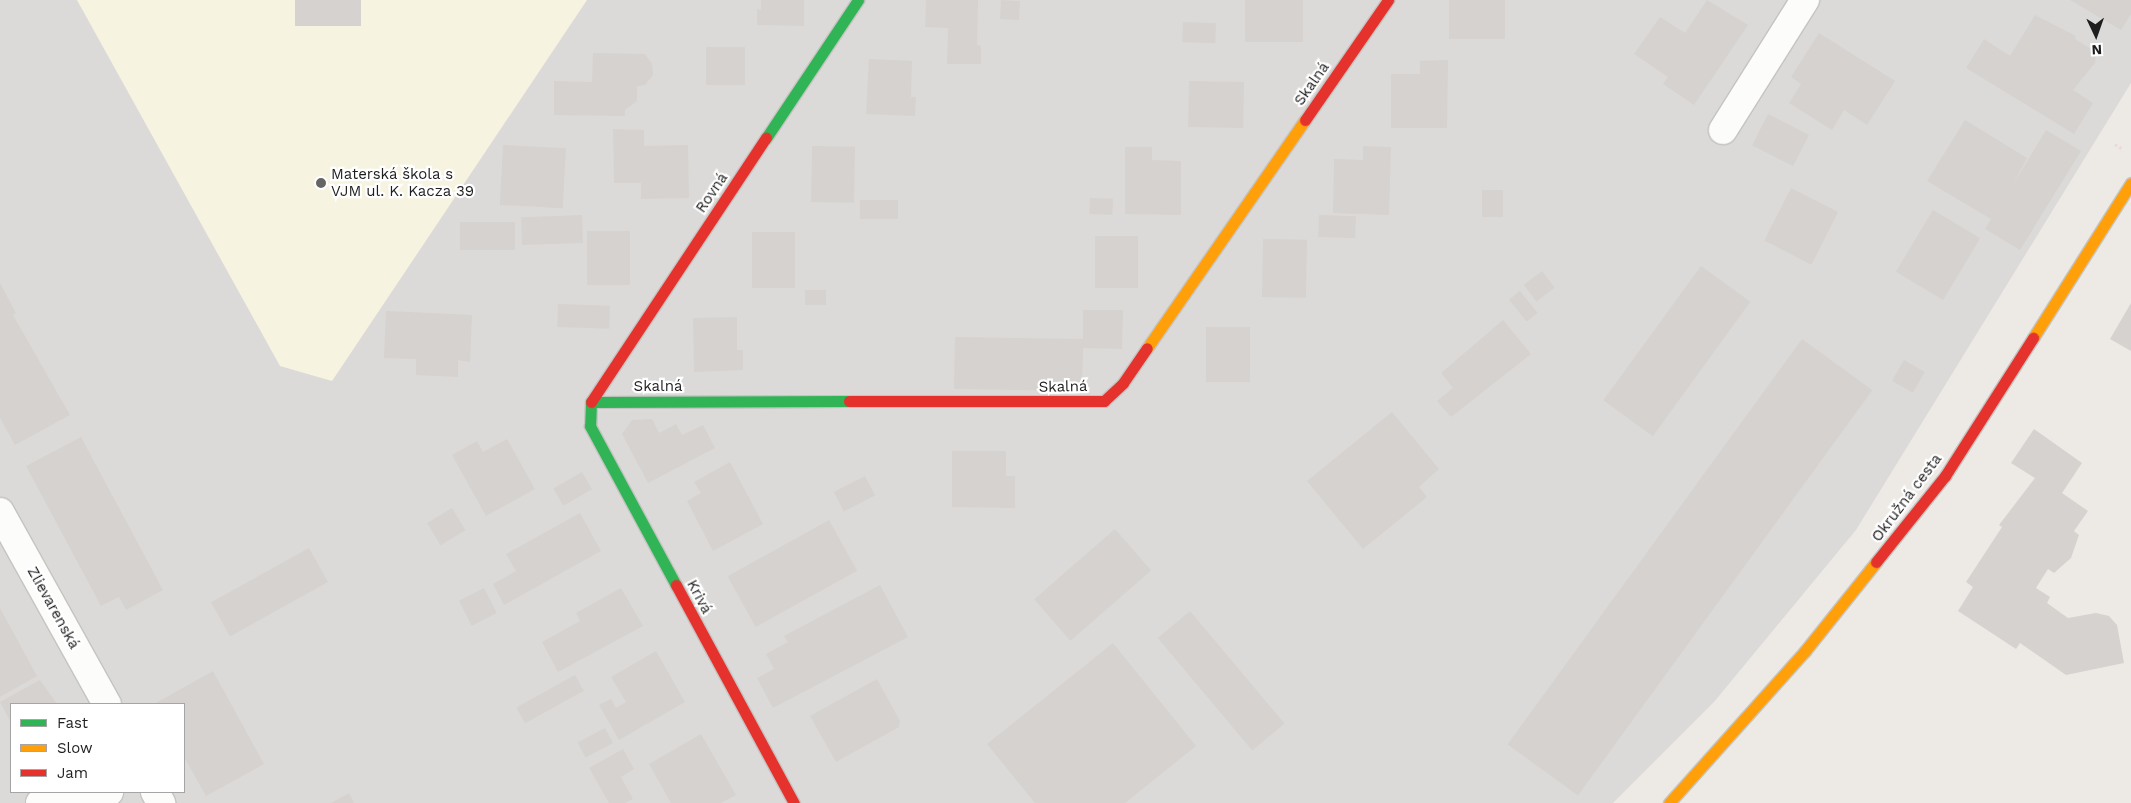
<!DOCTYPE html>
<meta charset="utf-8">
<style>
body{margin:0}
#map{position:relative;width:2131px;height:803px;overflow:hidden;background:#edeae6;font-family:"Work Sans",sans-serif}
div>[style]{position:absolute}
.residential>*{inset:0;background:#dcdad8}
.education>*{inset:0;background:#f7f3e1}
.building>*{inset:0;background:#d5d2cf;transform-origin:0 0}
.path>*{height:3px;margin-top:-1.5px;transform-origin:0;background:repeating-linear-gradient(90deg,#ebd8d8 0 2.5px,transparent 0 5px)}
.roads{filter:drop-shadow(1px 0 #c5c4c2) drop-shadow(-1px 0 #c5c4c2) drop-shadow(0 1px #c5c4c2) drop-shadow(0 -1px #c5c4c2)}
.street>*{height:28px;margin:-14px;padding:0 14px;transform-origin:14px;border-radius:14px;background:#fcfcfb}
.fast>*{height:11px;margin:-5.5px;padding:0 5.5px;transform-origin:5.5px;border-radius:5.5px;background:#30b455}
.slow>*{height:11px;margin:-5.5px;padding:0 5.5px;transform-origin:5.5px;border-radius:5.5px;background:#ff9f0a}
.jam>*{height:11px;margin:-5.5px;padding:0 5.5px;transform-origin:5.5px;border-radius:5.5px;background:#e5322d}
.dots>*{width:14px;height:14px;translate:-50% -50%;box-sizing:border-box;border:2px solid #fff;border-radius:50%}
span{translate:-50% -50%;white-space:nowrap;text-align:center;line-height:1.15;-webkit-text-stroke:4.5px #fff;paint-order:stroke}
.street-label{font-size:15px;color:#1e1e1e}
.poi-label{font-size:15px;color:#1e1e1e}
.left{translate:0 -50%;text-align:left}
.legend{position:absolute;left:10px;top:703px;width:175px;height:90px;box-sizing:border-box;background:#fff;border:1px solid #a5a5a5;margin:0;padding:6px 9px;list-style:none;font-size:15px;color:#1e1e1e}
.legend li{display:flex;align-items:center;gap:10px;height:25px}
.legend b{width:25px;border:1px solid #a5a5a5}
.north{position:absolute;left:2071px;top:10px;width:50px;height:50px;-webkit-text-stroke:4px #fff;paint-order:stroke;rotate:177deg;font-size:14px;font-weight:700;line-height:20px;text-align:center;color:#1e1e1e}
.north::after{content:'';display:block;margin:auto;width:18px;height:22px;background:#1e1e1e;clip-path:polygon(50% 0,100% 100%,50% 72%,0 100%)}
</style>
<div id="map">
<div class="residential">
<div style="clip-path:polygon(evenodd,0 0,2131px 0,2131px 83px,1856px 530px,1714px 702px,1613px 803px,0 803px,0 0,11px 704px,184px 704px,184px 792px,11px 792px,11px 704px)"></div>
</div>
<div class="education">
<div style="clip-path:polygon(77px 0,587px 0,332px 381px,280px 366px)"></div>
</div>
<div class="building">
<div style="left:295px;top:0;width:66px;height:26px"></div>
<div style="clip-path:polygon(761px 0,804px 0,804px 26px,757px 25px,757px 9px,761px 10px)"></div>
<div style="clip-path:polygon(926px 0,978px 0,977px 45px,981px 46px,981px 64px,947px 64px,948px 28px,925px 27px)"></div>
<div style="left:1001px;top:0;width:19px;height:19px;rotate:3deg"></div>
<div style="left:1245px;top:0;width:58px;height:42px"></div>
<div style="left:1449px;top:0;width:56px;height:39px"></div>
<div style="clip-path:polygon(1707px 0,1748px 25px,1694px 105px,1663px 84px,1668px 77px,1634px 54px,1660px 17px,1685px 33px)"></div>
<div style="clip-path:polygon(2070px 0,2131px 0,2131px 14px,2121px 30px)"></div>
<div style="clip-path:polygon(2035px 15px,2076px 36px,2075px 39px,2096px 52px,2095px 63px,2073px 90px,2093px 103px,2074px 134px,1966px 68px,1984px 39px,2010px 56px)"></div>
<div style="left:1183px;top:22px;width:33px;height:20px;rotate:2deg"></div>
<div style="clip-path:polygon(1819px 33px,1895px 81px,1867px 125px,1844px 110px,1832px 130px,1789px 103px,1801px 84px,1791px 77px)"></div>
<div style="left:706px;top:47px;width:39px;height:38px"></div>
<div style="clip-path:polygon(593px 53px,645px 54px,652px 64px,653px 75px,645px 85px,637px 86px,637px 101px,625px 110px,625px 116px,554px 115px,554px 81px,592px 82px)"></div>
<div style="clip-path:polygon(869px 59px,912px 61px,911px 97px,916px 97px,915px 116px,866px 114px)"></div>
<div style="clip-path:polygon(1448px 60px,1447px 128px,1391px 128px,1391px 74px,1420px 74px,1420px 61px)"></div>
<div style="left:1189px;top:81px;width:55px;height:46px;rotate:1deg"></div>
<div style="left:1768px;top:114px;width:46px;height:35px;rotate:27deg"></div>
<div style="clip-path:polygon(1965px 120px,2027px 158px,2013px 185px,2046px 130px,2081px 151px,2020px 250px,1985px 229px,1991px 219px,1927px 181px)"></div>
<div style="clip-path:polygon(613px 129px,644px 130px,644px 146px,688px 145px,689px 198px,641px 199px,641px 183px,614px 183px)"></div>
<div style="left:503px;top:145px;width:63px;height:60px;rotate:3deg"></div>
<div style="left:812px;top:146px;width:43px;height:56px;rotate:1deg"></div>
<div style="clip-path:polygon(1363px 146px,1391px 147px,1389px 215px,1333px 213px,1334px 159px,1363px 160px)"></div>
<div style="clip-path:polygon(1125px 147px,1152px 147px,1152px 160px,1181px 161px,1181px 215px,1125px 214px)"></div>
<div style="left:1791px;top:188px;width:53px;height:59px;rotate:27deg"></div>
<div style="left:1482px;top:190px;width:21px;height:27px"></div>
<div style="left:1090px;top:198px;width:23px;height:16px;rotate:2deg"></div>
<div style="left:898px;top:200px;width:19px;height:38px;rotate:90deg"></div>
<div style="left:1933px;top:210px;width:55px;height:72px;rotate:31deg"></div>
<div style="left:582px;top:215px;width:28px;height:61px;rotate:88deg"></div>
<div style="left:1319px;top:215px;width:37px;height:22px;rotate:2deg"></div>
<div style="left:460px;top:222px;width:55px;height:28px"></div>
<div style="left:630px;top:231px;width:54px;height:43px;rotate:90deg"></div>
<div style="left:752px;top:232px;width:43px;height:56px"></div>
<div style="left:1095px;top:236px;width:43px;height:52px"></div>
<div style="left:1263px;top:239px;width:44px;height:58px;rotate:1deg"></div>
<div style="left:1701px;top:266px;width:61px;height:166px;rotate:36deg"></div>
<div style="left:1542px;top:271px;width:21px;height:23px;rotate:53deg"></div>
<div style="clip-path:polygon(0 283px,16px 313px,13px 315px,70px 415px,15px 445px,0 418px)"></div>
<div style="left:805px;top:290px;width:21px;height:15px"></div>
<div style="left:1520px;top:291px;width:28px;height:14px;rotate:51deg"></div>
<div style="clip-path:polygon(2131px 303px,2131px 351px,2110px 339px)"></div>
<div style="left:558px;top:304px;width:52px;height:23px;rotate:2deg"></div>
<div style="clip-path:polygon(1083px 310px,1123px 310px,1122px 349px,1083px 348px,1082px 391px,954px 389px,955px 337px,1083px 339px)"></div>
<div style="clip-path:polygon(386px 311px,472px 315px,470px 362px,458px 360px,458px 377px,416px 375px,416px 359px,384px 358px)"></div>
<div style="clip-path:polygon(737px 317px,737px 350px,743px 350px,743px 370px,694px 372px,693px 318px)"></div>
<div style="clip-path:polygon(1503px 320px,1531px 354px,1451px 417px,1437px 401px,1453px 388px,1441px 373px)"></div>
<div style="left:1206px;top:327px;width:44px;height:55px"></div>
<div style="left:1802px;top:339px;width:87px;height:501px;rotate:36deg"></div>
<div style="left:1904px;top:360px;width:24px;height:24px;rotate:30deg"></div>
<div style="clip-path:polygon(1392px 412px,1439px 469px,1419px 487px,1427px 497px,1363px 549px,1307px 481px)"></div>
<div style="clip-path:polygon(652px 419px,659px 433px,676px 424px,682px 435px,703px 425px,715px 448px,648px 483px,622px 434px,632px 420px)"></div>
<div style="clip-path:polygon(2034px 429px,2082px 463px,2062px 493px,2088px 511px,2074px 531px,2079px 535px,2071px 558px,2054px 573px,2048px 569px,2036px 588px,2050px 597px,2047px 603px,2068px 618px,2096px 613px,2109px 616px,2117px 625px,2124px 663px,2066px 675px,2020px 643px,2016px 649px,1958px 611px,1973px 587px,1966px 582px,2002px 527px,1999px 525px,2035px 478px,2011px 463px)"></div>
<div style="clip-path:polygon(81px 437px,163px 590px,126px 610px,119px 597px,101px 606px,26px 466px)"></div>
<div style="clip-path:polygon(507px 439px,535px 489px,486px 516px,452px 455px,477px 441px,483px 452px)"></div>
<div style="clip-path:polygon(952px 451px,1006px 451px,1006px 476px,1015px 476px,1015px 508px,952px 507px)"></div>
<div style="clip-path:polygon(730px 462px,763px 524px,713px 551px,687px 501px,701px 493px,694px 482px)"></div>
<div style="left:582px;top:472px;width:20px;height:33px;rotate:60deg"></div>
<div style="left:865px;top:476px;width:22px;height:35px;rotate:63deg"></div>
<div style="left:452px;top:508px;width:26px;height:29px;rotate:59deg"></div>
<div style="clip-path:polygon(580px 513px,601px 551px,504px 605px,493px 584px,516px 571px,506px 554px)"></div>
<div style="left:829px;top:520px;width:58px;height:116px;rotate:61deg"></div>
<div style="left:1115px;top:529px;width:55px;height:107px;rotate:49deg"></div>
<div style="left:309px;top:548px;width:39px;height:112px;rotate:61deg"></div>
<div style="clip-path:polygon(880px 585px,908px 637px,773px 708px,757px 678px,774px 669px,766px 654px,788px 642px,784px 636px)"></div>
<div style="left:484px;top:588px;width:28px;height:28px;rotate:63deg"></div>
<div style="clip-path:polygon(621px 588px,643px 626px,558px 672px,542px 642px,580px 621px,576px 613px)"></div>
<div style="clip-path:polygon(0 608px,37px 676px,0 697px)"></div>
<div style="left:1190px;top:611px;width:147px;height:42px;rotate:50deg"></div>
<div style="clip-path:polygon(1113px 643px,1196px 746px,1125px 803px,1035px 803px,987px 744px)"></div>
<div style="clip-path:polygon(656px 651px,685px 702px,619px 740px,599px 705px,611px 699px,616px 708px,626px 702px,611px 677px)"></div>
<div style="clip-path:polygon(213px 671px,264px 764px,206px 796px,184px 757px,184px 704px,154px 704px)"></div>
<div style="left:575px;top:675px;width:18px;height:67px;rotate:61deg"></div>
<div style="clip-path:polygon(877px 679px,900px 721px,899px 727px,836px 762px,810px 716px)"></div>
<div style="clip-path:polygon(40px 680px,57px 704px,11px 704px,11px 723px,0 702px)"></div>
<div style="left:605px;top:728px;width:17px;height:31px;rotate:62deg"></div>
<div style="clip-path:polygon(701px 734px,736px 795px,721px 803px,671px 803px,649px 764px)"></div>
<div style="clip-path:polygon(623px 749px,634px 769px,621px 777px,633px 799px,625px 803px,609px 803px,589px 768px)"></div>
<div style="clip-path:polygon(349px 793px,354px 803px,331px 803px)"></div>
</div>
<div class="path">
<div style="left:2115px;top:144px;width:9px;rotate:32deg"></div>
</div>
<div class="roads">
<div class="street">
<div style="left:1723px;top:130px;width:154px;rotate:-57.8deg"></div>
<div style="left:0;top:512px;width:220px;rotate:60.9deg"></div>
<div style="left:155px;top:792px;width:13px;rotate:61deg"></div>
<div style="left:40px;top:803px;width:70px;rotate:-9.1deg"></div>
</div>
<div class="fast">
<div style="left:766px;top:138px;width:166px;rotate:-56.3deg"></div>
<div style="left:591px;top:402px;width:258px;rotate:-0.2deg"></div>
<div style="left:591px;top:402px;width:24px;rotate:92deg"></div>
<div style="left:590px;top:426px;width:181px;rotate:61.6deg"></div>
</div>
<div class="slow">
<div style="left:2033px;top:338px;width:183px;rotate:-57.7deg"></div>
<div style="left:1147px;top:348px;width:277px;rotate:-55.3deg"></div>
<div style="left:1669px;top:803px;width:204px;rotate:-48.2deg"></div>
<div style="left:1805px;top:651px;width:114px;rotate:-51.4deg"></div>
</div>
<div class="jam">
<div style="left:1305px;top:120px;width:146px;rotate:-55.3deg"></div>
<div style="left:849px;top:401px;width:255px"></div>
<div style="left:1104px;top:401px;width:26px;rotate:-43deg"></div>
<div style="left:1123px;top:383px;width:42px;rotate:-55.6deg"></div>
<div style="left:591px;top:402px;width:317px;rotate:-56.5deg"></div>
<div style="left:1876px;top:562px;width:110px;rotate:-51.3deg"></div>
<div style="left:1945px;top:476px;width:164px;rotate:-57.5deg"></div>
<div style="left:676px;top:585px;width:248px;rotate:61.6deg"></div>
</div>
</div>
<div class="dots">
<div style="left:321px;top:183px;background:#666564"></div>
</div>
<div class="street-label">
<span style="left:1312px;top:84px;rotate:-55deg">Skalná</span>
<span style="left:712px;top:193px;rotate:-56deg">Rovná</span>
<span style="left:658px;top:387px">Skalná</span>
<span style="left:1063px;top:387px;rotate:-1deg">Skalná</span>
<span style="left:1907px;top:498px;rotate:-53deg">Okružná cesta</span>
<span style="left:699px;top:597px;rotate:62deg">Krivá</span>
<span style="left:53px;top:608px;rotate:61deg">Zlievarenská</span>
</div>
<div class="poi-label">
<span class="left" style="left:331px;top:183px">Materská škola s<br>VJM ul. K. Kacza 39</span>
</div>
<ul class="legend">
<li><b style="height:6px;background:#30b455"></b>Fast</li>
<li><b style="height:6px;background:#ff9f0a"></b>Slow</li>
<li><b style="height:6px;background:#e5322d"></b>Jam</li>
</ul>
<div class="north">N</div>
</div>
